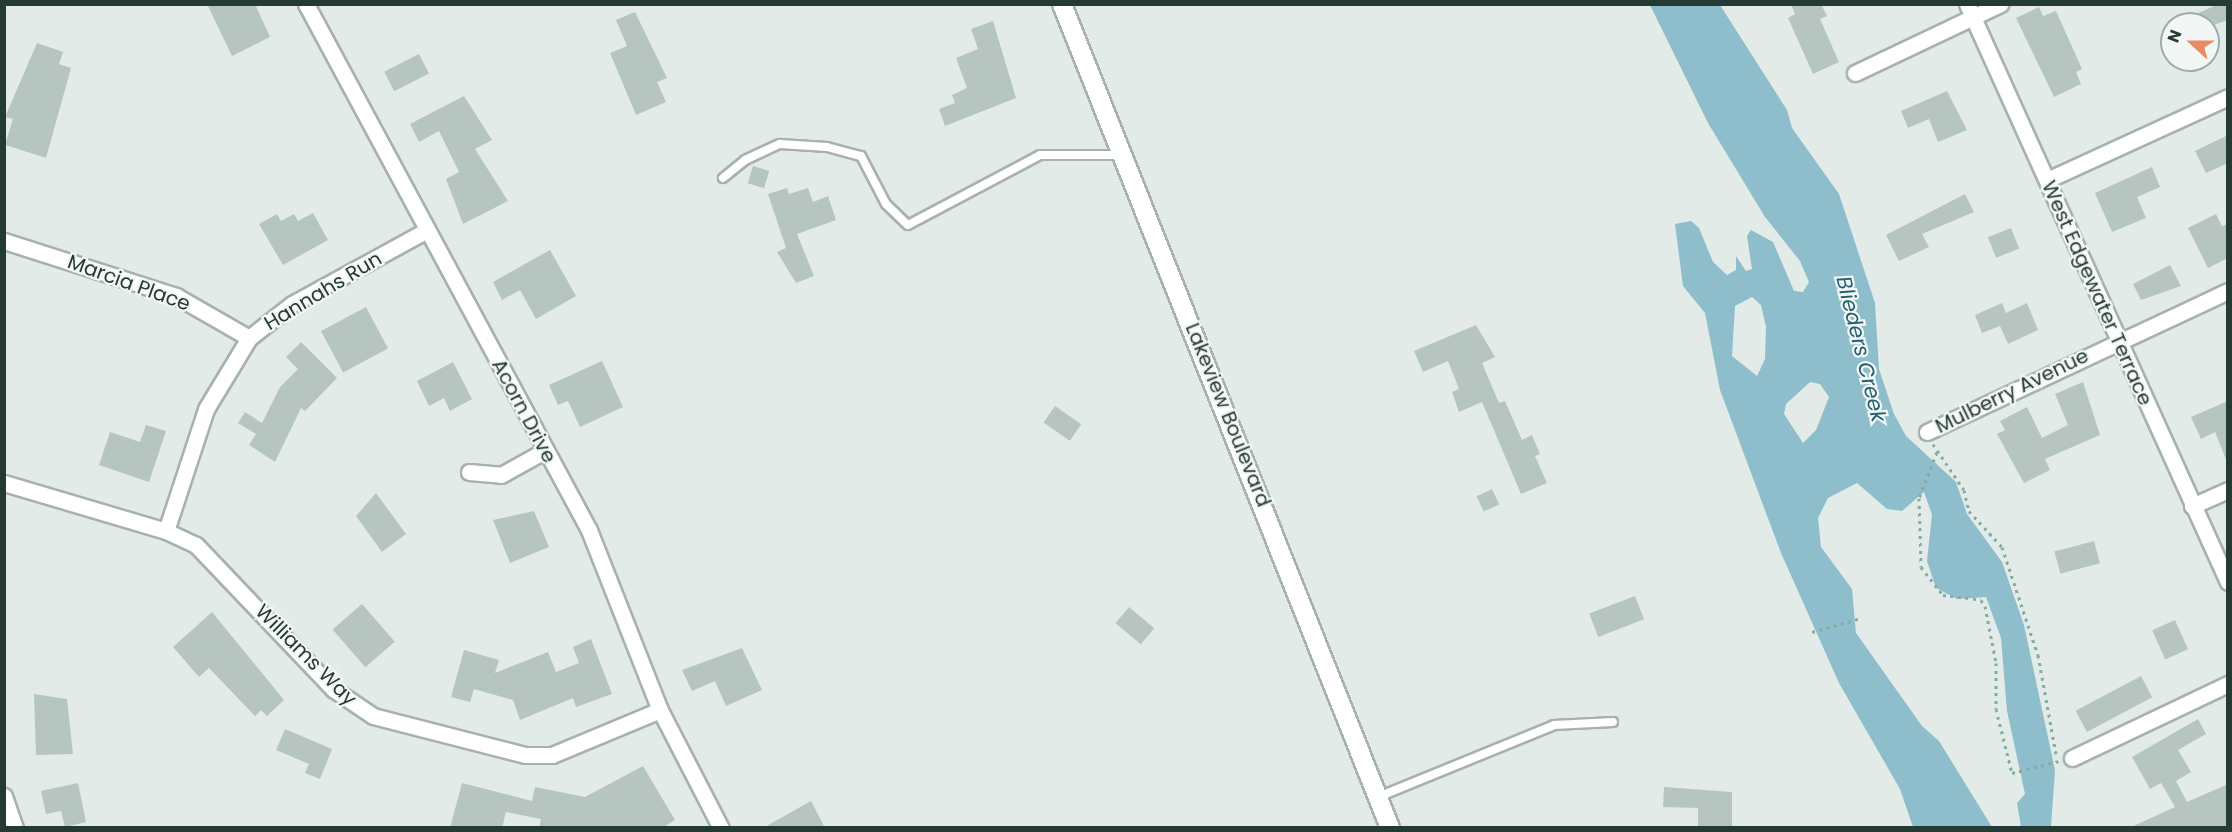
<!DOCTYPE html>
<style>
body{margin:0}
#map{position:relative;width:2232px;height:832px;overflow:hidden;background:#e2ebe7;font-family:Poppins,sans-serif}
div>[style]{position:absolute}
.water>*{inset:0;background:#8ebecb}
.building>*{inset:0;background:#b7c5c0;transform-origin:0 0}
.path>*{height:3px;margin-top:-1.5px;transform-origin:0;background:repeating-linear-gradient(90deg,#84aca2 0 3px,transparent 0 7.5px)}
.roads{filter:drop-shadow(2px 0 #a5b2ae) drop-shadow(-2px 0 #a5b2ae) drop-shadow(0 2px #a5b2ae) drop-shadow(0 -2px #a5b2ae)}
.service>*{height:8px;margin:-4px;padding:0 4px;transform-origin:4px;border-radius:4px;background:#fff}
.minor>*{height:15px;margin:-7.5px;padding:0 7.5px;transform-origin:7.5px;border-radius:7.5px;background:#fff}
.tertiary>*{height:18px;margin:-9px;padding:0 9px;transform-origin:9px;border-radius:9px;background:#fff}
span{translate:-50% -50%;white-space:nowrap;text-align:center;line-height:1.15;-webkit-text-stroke:4.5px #f2f7f5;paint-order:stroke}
.street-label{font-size:20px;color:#233a35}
.water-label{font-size:21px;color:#225f71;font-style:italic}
.frame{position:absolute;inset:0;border:6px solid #233a35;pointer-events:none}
.north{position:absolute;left:2160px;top:12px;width:60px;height:60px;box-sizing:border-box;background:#f2f7f5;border:2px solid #9faba8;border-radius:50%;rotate:291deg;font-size:16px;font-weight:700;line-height:24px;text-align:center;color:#233a35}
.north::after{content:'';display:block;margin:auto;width:21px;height:27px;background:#e78c64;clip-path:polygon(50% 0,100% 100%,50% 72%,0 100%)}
</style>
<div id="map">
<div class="water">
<div style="clip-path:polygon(evenodd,1650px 5px,1720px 5px,1787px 110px,1792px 128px,1839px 194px,1875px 303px,1879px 369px,1894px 414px,1906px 436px,1956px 482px,1967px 514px,2002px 562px,2024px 625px,2055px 770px,2051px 827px,2021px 827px,2017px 803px,2025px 794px,2007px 711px,2001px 638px,1986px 597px,1957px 599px,1936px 588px,1927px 561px,1932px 515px,1924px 492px,1902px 511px,1887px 509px,1857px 483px,1828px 498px,1818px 518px,1821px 547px,1852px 589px,1856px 633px,1922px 726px,1939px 741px,1992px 827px,1913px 827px,1900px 789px,1839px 683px,1781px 553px,1720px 390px,1705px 313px,1683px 286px,1675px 224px,1691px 221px,1699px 228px,1713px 262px,1727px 275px,1736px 270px,1736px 256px,1746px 271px,1752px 269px,1747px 236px,1751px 230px,1773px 242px,1794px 291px,1803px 292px,1809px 282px,1800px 261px,1765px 217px,1708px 123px,1650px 5px,1752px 297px,1761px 305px,1766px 327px,1765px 359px,1757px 376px,1732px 356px,1735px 306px,1752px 297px,1650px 5px,1810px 382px,1820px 384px,1829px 397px,1816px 430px,1803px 443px,1784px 414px,1786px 404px,1810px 382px)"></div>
</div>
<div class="building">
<div style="clip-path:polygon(207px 4px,255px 4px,270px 37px,232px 56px)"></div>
<div style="clip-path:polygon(1791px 4px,1821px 4px,1827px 16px,1820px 19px,1839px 62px,1813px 74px,1788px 18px,1795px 14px)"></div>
<div style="clip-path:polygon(2219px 4px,2228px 4px,2228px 20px,2208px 27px,2202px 24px,2198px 13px)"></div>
<div style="clip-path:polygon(2039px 7px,2043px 16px,2056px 11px,2082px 69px,2076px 72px,2081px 84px,2054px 97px,2016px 18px)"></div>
<div style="clip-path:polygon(635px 12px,667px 78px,657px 82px,666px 102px,636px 115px,610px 53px,627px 46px,616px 20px)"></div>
<div style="clip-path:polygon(993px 21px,1016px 98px,945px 126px,939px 109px,955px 103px,952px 95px,967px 88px,956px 58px,978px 49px,971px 29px)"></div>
<div style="clip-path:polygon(37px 43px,63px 52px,59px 64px,71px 68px,46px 158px,5px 145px,13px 119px,5px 117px)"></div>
<div style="left:419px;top:54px;width:22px;height:39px;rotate:63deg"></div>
<div style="clip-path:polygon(1947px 91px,1967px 130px,1938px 142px,1929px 119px,1908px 128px,1901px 111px)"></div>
<div style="clip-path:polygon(464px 96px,492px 140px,475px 149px,508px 201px,463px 224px,446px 179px,459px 172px,439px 131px,419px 142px,410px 124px)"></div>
<div style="clip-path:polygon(2228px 135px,2228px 163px,2206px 173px,2195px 151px)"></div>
<div style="left:753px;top:166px;width:17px;height:18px;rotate:17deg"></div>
<div style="clip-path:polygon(2152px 167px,2160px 187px,2137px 197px,2146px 218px,2112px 232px,2095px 193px)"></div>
<div style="clip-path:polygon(787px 188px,789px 194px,808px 188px,813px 202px,828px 196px,836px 220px,797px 234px,814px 276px,796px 283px,777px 252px,786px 248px,768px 194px)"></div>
<div style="clip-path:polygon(1965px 194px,1974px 212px,1922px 234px,1929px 247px,1899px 261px,1886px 235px)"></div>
<div style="clip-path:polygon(313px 213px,328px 240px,283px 265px,259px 224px,277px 214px,281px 221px,294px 214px,298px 221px)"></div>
<div style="clip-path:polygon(2216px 214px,2222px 226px,2228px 224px,2228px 258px,2208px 268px,2188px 228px)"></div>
<div style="left:2011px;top:228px;width:22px;height:25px;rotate:68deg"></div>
<div style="clip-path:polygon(550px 250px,576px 296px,536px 319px,520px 290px,502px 300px,493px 282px)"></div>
<div style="clip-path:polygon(2170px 265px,2181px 286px,2141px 300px,2133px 284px)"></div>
<div style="clip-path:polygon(2002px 303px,2006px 313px,2027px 303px,2038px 330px,2008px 344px,2000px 326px,1982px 333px,1975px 315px)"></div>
<div style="left:366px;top:307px;width:47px;height:51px;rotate:62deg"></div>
<div style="clip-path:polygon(1476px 325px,1495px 357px,1482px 363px,1499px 403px,1505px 401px,1522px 440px,1532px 435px,1540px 454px,1535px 456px,1547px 483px,1521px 494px,1482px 402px,1459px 412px,1452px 392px,1459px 389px,1448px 361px,1423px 372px,1414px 351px)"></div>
<div style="clip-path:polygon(301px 342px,337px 378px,305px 411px,301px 408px,275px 462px,249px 445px,256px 434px,238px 423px,245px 412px,262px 423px,280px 387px,298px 369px,286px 357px)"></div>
<div style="clip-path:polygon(602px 361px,623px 407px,580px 427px,568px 401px,558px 405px,549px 385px)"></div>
<div style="clip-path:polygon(453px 362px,472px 399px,450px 411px,444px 398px,429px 406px,417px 381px)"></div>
<div style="clip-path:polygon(2083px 382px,2100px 435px,2045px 459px,2050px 470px,2024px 483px,1997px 434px,2005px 430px,2000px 421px,2027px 407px,2042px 438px,2068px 425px,2055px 394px)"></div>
<div style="clip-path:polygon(2228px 401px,2228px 462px,2227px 462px,2215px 432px,2201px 439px,2191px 417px)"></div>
<div style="left:1055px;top:406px;width:32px;height:20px;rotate:35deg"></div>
<div style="clip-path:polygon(146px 425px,166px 431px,149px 482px,99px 465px,110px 432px,140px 442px)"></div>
<div style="left:1492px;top:489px;width:17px;height:17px;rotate:65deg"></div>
<div style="clip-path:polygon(376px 493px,406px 534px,382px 552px,356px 516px)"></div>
<div style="clip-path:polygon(534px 511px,549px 547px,510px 563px,493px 520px)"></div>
<div style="left:2094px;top:541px;width:23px;height:41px;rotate:75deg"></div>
<div style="left:1635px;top:596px;width:25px;height:49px;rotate:69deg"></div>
<div style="left:362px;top:604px;width:50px;height:39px;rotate:49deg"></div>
<div style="left:1129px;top:607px;width:33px;height:21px;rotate:40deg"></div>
<div style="clip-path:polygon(212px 612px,284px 700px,267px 716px,261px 710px,255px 716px,209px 668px,199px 677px,173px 647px)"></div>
<div style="left:2175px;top:620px;width:32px;height:25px;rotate:66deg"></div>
<div style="clip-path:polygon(591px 639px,612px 694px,576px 707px,573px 698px,520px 720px,513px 700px,474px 689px,470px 702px,451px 697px,464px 650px,499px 660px,495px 673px,548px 652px,556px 672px,579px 663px,573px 647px)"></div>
<div style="clip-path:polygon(742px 648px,762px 690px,726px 706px,715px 681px,692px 691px,682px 670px)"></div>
<div style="left:2141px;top:676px;width:24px;height:74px;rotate:62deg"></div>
<div style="clip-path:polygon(34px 694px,67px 699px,73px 754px,36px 755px)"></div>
<div style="clip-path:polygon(2198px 719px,2206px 734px,2178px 750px,2191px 772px,2176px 781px,2187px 802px,2228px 784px,2228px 828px,2129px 828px,2175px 807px,2161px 783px,2150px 789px,2132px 757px)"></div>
<div style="clip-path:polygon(285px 729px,332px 749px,320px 779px,305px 773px,309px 764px,276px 750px)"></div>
<div style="clip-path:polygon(643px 766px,675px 820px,662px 828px,539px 828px,541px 819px,506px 812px,502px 828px,450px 828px,462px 783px,532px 801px,535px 787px,585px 797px)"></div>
<div style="clip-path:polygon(78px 783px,86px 822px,65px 827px,61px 811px,46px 814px,41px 791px)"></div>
<div style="clip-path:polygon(1664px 787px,1732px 792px,1732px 828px,1698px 828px,1698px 808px,1663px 807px)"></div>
<div style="clip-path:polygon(811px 801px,825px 828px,763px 828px)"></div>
</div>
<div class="path">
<div style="left:1933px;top:444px;width:55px;rotate:56deg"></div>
<div style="left:1964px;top:490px;width:22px;rotate:77deg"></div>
<div style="left:1969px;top:511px;width:49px;rotate:47.5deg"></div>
<div style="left:2002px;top:547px;width:114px;rotate:71.6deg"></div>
<div style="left:2038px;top:655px;width:101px;rotate:79.7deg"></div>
<div style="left:1937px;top:452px;width:49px;rotate:111.4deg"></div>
<div style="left:1919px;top:498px;width:69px;rotate:88.3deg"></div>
<div style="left:1921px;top:567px;width:36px;rotate:52deg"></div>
<div style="left:1943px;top:595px;width:38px;rotate:7deg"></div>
<div style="left:1981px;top:600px;width:7px;rotate:56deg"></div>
<div style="left:1985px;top:606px;width:58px;rotate:79.1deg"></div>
<div style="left:1996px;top:663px;width:46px;rotate:90deg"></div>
<div style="left:1996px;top:709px;width:66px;rotate:76deg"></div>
<div style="left:2012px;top:773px;width:49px;rotate:-14.3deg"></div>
<div style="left:1812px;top:632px;width:48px;rotate:-15.8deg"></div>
</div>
<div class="roads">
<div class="service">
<div style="left:723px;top:178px;width:28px;rotate:-39deg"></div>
<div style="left:745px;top:160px;width:38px;rotate:-25deg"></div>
<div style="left:780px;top:144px;width:47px;rotate:3.7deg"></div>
<div style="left:827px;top:147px;width:35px;rotate:15deg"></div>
<div style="left:861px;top:156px;width:54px;rotate:62.5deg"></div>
<div style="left:886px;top:204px;width:30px;rotate:44deg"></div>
<div style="left:908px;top:225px;width:149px;rotate:-27.9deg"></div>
<div style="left:1040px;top:155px;width:82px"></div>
<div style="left:1378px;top:797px;width:190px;rotate:-22.2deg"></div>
<div style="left:1554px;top:725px;width:59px;rotate:-2.9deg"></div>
</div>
<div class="minor">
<div style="left:306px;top:4px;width:597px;rotate:61.72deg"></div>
<div style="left:589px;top:530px;width:193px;rotate:68.5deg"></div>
<div style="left:660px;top:710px;width:133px;rotate:62.7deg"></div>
<div style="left:1967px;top:4px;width:634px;rotate:65.7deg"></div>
<div style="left:1855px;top:73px;width:161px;rotate:-25.4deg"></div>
<div style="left:2047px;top:180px;width:199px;rotate:-24.6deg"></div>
<div style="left:4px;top:241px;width:181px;rotate:17.7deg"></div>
<div style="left:176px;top:296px;width:84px;rotate:29.9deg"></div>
<div style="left:1927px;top:432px;width:332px;rotate:-25.1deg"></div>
<div style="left:469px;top:472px;width:32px;rotate:5deg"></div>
<div style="left:501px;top:475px;width:51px;rotate:-29.1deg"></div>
<div style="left:4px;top:483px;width:169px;rotate:16.5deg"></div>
<div style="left:166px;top:531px;width:33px;rotate:25deg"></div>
<div style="left:196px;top:545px;width:199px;rotate:46.4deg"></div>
<div style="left:333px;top:689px;width:48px;rotate:34deg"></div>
<div style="left:373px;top:716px;width:157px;rotate:14.4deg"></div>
<div style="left:525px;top:755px;width:27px"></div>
<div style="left:552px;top:755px;width:117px;rotate:-22.6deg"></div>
<div style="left:2192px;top:506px;width:39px;rotate:-24deg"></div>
<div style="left:166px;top:531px;width:128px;rotate:-71.8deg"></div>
<div style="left:206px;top:409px;width:83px;rotate:-58.8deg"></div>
<div style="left:249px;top:338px;width:55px;rotate:-38.3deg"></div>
<div style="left:292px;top:304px;width:154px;rotate:-28.7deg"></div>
<div style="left:2072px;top:758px;width:173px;rotate:-25.4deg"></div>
<div style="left:4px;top:796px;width:34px;rotate:71deg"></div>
</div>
<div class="tertiary">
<div style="left:1062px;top:4px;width:887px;rotate:68.29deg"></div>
</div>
</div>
<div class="street-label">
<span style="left:129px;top:283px;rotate:20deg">Marcia Place</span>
<span style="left:323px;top:291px;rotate:-31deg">Hannahs Run</span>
<span style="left:2097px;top:293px;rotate:66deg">West Edgewater Terrace</span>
<span style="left:2012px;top:391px;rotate:-26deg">Mulberry Avenue</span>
<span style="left:524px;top:411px;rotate:62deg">Acorn Drive</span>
<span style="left:1228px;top:415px;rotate:68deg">Lakeview Boulevard</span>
<span style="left:306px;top:655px;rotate:45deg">Williams Way</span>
</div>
<div class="water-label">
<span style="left:1861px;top:349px;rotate:76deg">Blieders Creek</span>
</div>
<div class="frame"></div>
<div class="north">N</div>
</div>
